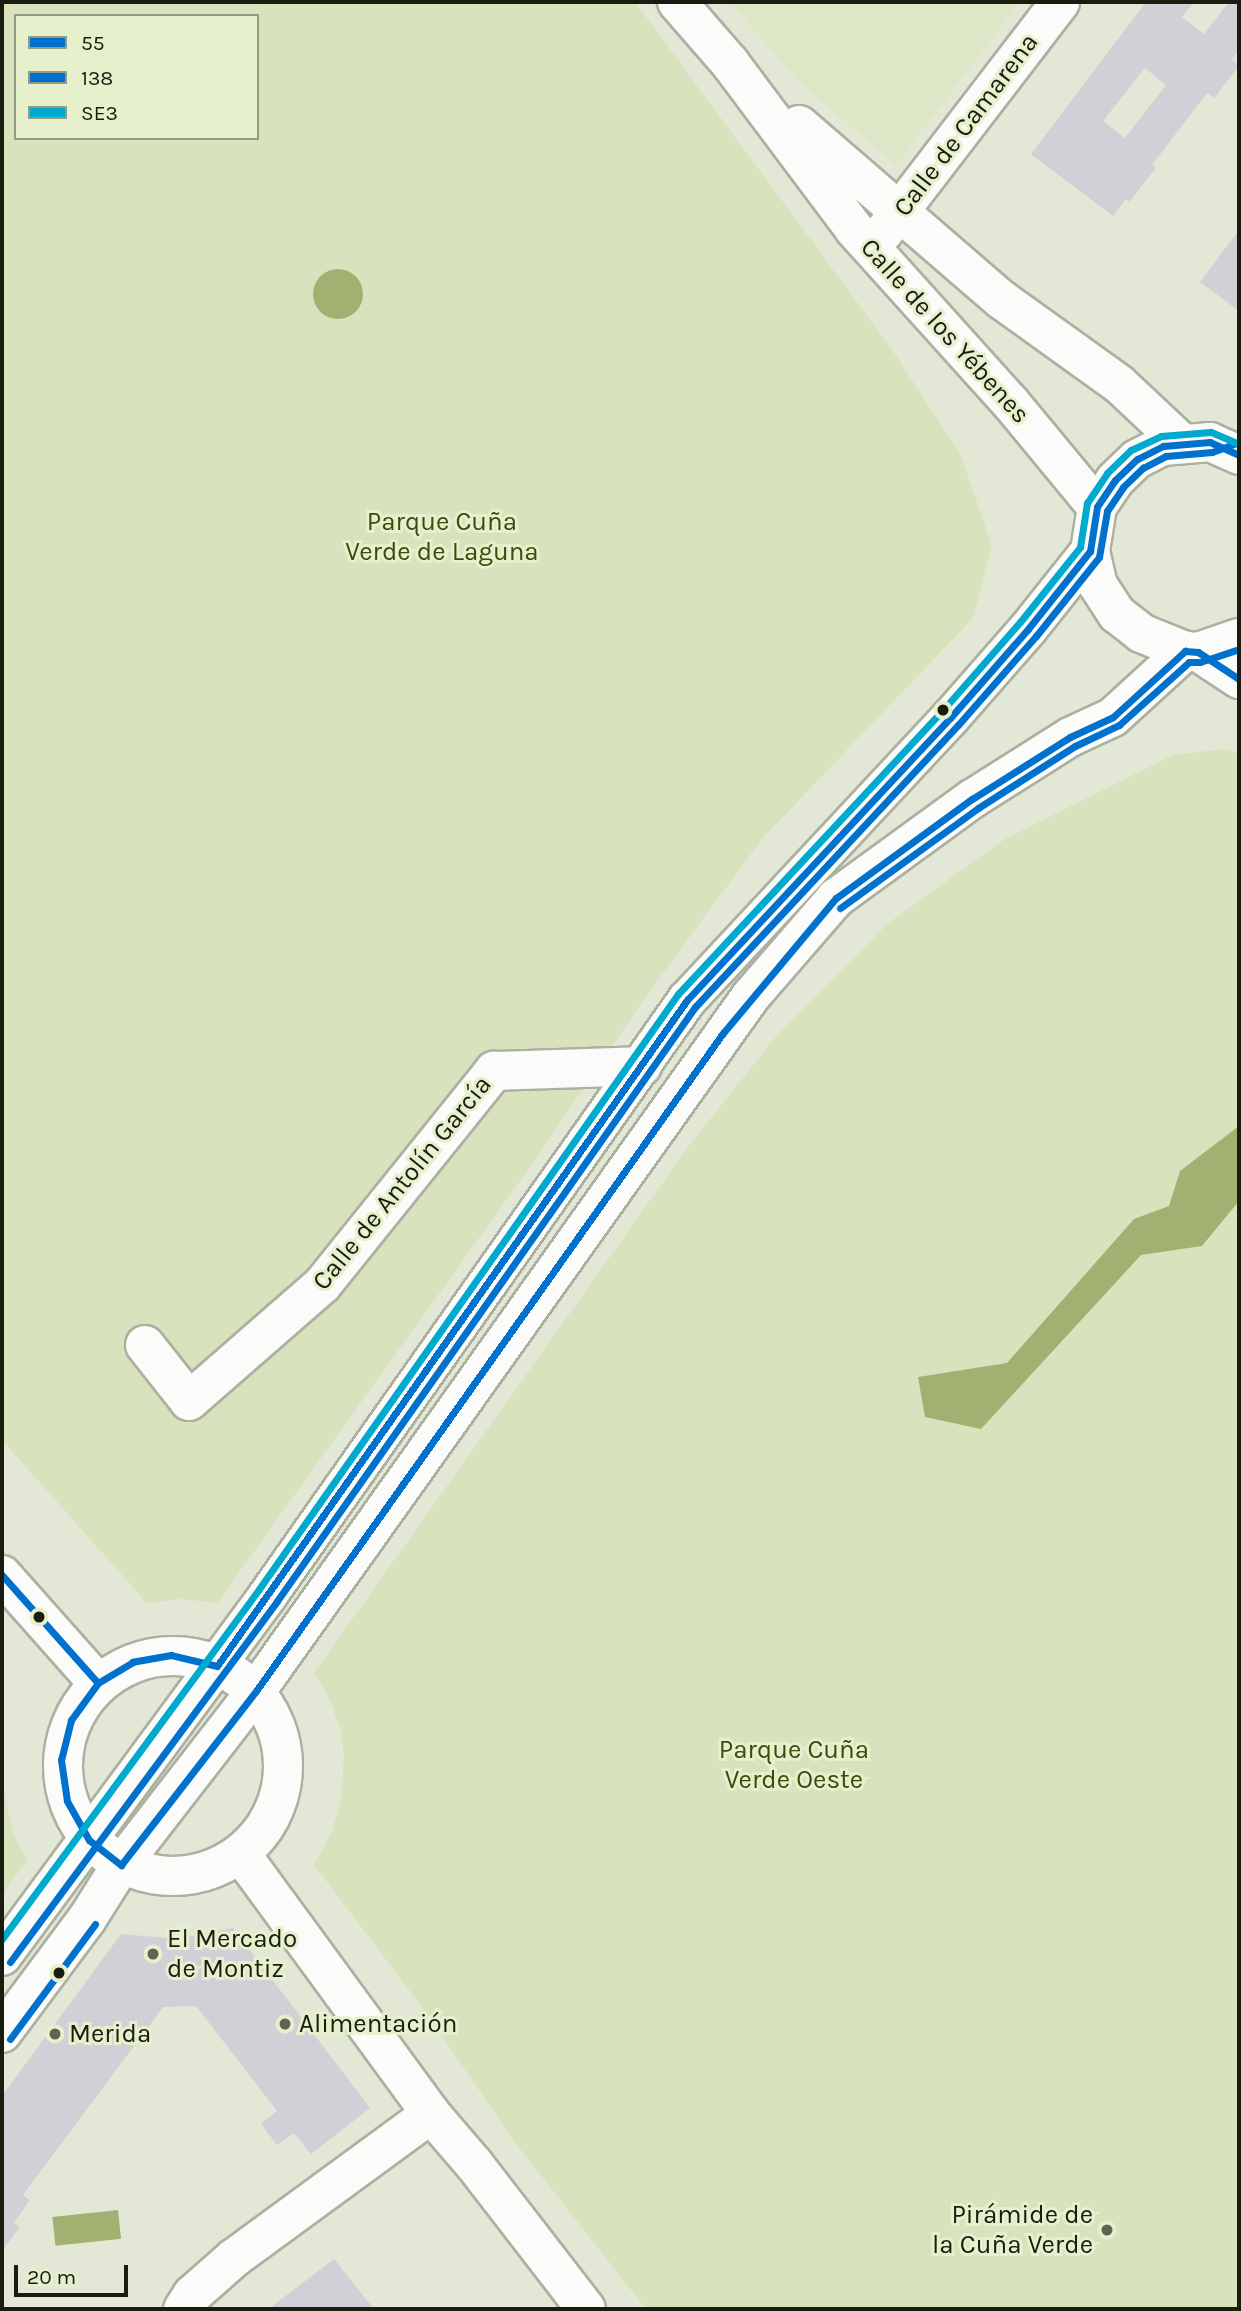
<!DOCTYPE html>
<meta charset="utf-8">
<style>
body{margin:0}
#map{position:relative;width:1241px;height:2311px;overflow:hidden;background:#e2e8d5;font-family:Karla,sans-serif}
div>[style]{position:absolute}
.built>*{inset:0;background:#dde6c6}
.green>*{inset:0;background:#d8e2bd}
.water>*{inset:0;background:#a2b172;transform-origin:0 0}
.round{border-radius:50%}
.building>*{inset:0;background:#d2d0d6}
.roads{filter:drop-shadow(2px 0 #acb0a1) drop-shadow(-2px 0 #acb0a1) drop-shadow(0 2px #acb0a1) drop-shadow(0 -2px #acb0a1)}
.minor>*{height:38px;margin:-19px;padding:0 19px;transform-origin:19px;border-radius:19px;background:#fbfcf9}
.minor>.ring{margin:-19px;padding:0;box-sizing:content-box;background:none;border:38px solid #fbfcf9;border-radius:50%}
.bus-1>*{height:7px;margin:-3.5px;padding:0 3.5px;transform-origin:3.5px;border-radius:3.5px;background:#0072ce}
.bus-2>*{height:7px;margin:-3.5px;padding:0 3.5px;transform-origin:3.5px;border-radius:3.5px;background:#0072ce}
.bus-3>*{height:7px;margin:-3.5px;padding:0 3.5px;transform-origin:3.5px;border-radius:3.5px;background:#00a9ce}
.dots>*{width:19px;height:19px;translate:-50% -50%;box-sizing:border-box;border:4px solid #e6f0cd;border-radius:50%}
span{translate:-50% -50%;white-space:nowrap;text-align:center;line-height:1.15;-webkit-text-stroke:6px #e6f0cd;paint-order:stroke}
.street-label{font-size:26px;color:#191c0f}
.park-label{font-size:26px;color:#3e4a0c}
.poi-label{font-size:26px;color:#191c0f}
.left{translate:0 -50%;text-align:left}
.right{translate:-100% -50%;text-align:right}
.frame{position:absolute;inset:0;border:4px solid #191c0f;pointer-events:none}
.legend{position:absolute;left:14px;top:14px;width:245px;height:126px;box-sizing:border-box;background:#e6f0cd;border:2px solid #949b81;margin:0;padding:9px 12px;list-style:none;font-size:21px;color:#191c0f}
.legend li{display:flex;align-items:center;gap:14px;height:35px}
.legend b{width:35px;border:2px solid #949b81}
.scale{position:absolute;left:14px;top:2265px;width:114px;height:32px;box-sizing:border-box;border:4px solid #191c0f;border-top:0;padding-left:9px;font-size:21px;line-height:24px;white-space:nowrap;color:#191c0f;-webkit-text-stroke:5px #e6f0cd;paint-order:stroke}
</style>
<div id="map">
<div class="built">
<div style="clip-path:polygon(730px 2px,1019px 2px,896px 165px,799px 82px)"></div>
</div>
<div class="green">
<div style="clip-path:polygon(evenodd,2px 2px,635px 2px,891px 348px,961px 455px,992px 546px,973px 618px,761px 840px,647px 995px,527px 1171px,217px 1603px,181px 1599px,147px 1603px,2px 1440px,2px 2px,16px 16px,257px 16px,257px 138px,16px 138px,16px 16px)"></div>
<div style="clip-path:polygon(1223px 749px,1239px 753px,1239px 2309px,646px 2309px,517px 2145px,419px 2003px,314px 1865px,332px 1831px,341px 1802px,344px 1757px,340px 1728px,329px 1698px,314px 1673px,688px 1147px,773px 1040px,887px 924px,1005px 839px,1173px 755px)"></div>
<div style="clip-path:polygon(2px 1785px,13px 1834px,27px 1860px,2px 1895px)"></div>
</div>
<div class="water">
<div class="round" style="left:313px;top:269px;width:50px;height:50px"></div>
<div style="clip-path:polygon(1239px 1126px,1239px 1201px,1202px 1246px,1141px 1255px,981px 1429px,925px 1417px,918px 1377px,1007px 1363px,1134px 1219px,1169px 1206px,1180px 1171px)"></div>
<div style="left:118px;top:2210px;width:29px;height:66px;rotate:84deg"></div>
</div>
<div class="building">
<div style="clip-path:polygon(evenodd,1146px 2px,1194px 2px,1182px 17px,1204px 34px,1229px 2px,1239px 2px,1239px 50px,1232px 59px,1239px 66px,1214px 98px,1207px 93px,1152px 165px,1156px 168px,1129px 202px,1126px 199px,1113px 216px,1031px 154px,1146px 2px,1145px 68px,1166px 85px,1125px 138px,1103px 121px,1145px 68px)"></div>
<div style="clip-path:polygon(1239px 230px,1239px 311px,1200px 282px)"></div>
<div style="clip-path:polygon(233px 1928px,370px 2108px,311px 2154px,294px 2133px,277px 2145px,261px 2124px,277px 2111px,196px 2006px,163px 2007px,23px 2195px,30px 2200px,14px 2223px,20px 2227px,2px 2251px,2px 2096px,121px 1934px,178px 1939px)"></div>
<div style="clip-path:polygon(334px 2259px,374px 2309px,273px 2309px,271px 2307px)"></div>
</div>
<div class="roads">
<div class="minor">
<div style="left:677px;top:2px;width:81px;rotate:49deg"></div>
<div style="left:730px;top:63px;width:207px;rotate:53.2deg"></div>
<div style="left:854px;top:229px;width:233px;rotate:48deg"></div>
<div style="left:1010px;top:402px;width:136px;rotate:50.4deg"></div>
<div style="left:799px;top:125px;width:268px;rotate:40.8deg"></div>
<div style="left:1002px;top:300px;width:144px;rotate:35.7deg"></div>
<div style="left:1119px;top:384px;width:88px;rotate:43.2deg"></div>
<div style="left:883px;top:233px;width:291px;rotate:-52.5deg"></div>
<div style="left:1090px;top:551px;width:35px;rotate:77deg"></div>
<div style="left:1098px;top:585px;width:35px;rotate:57deg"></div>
<div style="left:1117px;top:614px;width:31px;rotate:38deg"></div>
<div style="left:1141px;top:633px;width:48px;rotate:22.2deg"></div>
<div style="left:1185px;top:651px;width:13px;rotate:4deg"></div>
<div style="left:1198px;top:652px;width:43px;rotate:-18.9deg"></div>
<div style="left:1198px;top:652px;width:49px;rotate:33.4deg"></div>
<div style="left:145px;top:1345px;width:71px;rotate:51.8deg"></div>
<div style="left:189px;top:1401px;width:176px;rotate:-41.1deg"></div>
<div style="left:322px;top:1285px;width:275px;rotate:-51.2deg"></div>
<div style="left:494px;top:1071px;width:148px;rotate:-1.9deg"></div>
<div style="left:2px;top:1575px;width:144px;rotate:48.4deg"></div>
<div class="ring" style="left:63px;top:1656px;width:182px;height:182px"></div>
<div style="left:241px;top:1854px;width:322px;rotate:53.8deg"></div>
<div style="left:431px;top:2114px;width:66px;rotate:49.3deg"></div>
<div style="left:474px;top:2164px;width:183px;rotate:52.3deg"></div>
<div style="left:2px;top:1956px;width:448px;rotate:-53.6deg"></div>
<div style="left:268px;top:1595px;width:728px;rotate:-54.85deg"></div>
<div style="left:687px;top:1000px;width:386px;rotate:-47deg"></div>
<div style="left:950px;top:718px;width:118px;rotate:-48.8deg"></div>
<div style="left:1028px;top:629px;width:100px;rotate:-51.5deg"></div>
<div style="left:1090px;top:551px;width:45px;rotate:-81deg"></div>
<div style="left:1097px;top:507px;width:32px;rotate:-56deg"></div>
<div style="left:1115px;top:480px;width:30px;rotate:-44deg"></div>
<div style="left:1137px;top:459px;width:29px;rotate:-27deg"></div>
<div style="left:1163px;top:446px;width:47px;rotate:-4.9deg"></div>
<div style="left:1210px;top:442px;width:32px;rotate:24deg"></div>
<div style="left:2px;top:2033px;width:142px;rotate:-53.3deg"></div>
<div style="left:87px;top:1919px;width:64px;rotate:-57.8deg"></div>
<div style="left:121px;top:1865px;width:220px;rotate:-52.2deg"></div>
<div style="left:256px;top:1691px;width:853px;rotate:-54.54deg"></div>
<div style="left:751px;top:996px;width:130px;rotate:-49.1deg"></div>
<div style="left:836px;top:898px;width:168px;rotate:-36.1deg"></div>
<div style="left:972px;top:799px;width:116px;rotate:-32.3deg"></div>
<div style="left:1070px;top:737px;width:47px;rotate:-24.9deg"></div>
<div style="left:1113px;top:717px;width:98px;rotate:-42.5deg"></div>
<div style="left:183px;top:2309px;width:17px;rotate:-57deg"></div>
<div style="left:192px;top:2295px;width:56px;rotate:-41.4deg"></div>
<div style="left:234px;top:2258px;width:244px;rotate:-36.2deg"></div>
</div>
</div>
<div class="bus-1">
<div style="left:1239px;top:455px;width:32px;rotate:-156deg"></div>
<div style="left:1210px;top:442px;width:47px;rotate:175.1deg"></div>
<div style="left:1163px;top:446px;width:29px;rotate:153deg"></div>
<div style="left:1137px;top:459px;width:30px;rotate:136deg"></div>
<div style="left:1115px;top:480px;width:32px;rotate:124deg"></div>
<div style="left:1097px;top:507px;width:45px;rotate:99deg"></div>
<div style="left:1090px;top:551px;width:100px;rotate:128.5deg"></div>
<div style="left:1028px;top:629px;width:118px;rotate:131.2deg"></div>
<div style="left:950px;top:718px;width:386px;rotate:133deg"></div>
<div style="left:687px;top:1000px;width:815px;rotate:125.21deg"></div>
<div style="left:217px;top:1666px;width:47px;rotate:-166.6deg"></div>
<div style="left:171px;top:1655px;width:39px;rotate:170deg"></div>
<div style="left:133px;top:1662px;width:41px;rotate:149deg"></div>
<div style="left:98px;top:1683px;width:46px;rotate:126.1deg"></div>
<div style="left:71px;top:1720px;width:41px;rotate:104deg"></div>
<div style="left:61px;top:1760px;width:41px;rotate:81.7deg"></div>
<div style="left:67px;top:1801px;width:45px;rotate:60.6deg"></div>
<div style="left:89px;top:1840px;width:41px;rotate:38deg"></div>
<div style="left:121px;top:1865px;width:220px;rotate:-52.2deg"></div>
<div style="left:256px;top:1691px;width:807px;rotate:-54.64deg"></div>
<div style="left:723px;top:1033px;width:176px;rotate:-50.1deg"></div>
<div style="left:836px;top:898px;width:168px;rotate:-36.1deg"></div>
<div style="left:972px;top:799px;width:116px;rotate:-32.3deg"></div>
<div style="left:1070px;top:737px;width:47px;rotate:-24.9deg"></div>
<div style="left:1113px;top:717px;width:98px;rotate:-42.5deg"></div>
<div style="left:1185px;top:651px;width:13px;rotate:4deg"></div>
<div style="left:1198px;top:652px;width:49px;rotate:33.4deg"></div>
<div style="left:2px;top:1575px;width:144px;rotate:48.4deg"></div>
</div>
<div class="bus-2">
<div style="left:840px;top:908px;width:170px;rotate:-35.9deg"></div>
<div style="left:978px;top:808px;width:115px;rotate:-32.6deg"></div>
<div style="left:1075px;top:746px;width:49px;rotate:-25.5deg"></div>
<div style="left:1119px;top:725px;width:94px;rotate:-42deg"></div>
<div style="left:1189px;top:662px;width:11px"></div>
<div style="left:1200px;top:662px;width:41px;rotate:-18.4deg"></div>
<div style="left:10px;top:1962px;width:449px;rotate:-53.5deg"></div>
<div style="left:277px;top:1601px;width:726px;rotate:-54.87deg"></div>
<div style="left:695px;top:1007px;width:386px;rotate:-47deg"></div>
<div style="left:958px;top:725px;width:118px;rotate:-48.8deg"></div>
<div style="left:1036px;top:636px;width:101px;rotate:-51.4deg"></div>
<div style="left:1099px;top:557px;width:47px;rotate:-80.1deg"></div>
<div style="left:1107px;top:511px;width:29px;rotate:-56deg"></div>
<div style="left:1123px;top:487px;width:28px;rotate:-44deg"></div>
<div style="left:1143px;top:468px;width:26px;rotate:-28deg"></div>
<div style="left:1166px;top:456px;width:46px;rotate:-5deg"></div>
<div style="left:1212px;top:452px;width:29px;rotate:-20deg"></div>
<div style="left:10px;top:2039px;width:143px;rotate:-53.5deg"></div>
</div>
<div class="bus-3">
<div style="left:2px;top:1939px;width:434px;rotate:-53.7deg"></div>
<div style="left:259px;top:1589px;width:728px;rotate:-54.85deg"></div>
<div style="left:678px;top:994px;width:387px;rotate:-47deg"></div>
<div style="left:942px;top:711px;width:118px;rotate:-48.8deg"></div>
<div style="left:1020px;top:622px;width:96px;rotate:-51.3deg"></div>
<div style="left:1080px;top:547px;width:45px;rotate:-81deg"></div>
<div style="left:1087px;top:503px;width:36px;rotate:-56deg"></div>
<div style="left:1107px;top:473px;width:33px;rotate:-44deg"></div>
<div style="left:1131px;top:450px;width:33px;rotate:-25deg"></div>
<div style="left:1161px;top:436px;width:50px;rotate:-4.6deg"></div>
<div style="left:1211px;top:432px;width:30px;rotate:23deg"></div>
</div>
<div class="dots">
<div style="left:943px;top:710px;background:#191c0f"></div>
<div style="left:39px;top:1617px;background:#191c0f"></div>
<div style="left:153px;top:1954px;background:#5f6354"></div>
<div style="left:59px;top:1973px;background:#191c0f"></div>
<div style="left:285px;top:2024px;background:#5f6354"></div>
<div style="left:55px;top:2034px;background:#5f6354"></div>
<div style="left:1107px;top:2230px;background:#5f6354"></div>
</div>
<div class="street-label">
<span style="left:966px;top:125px;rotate:-53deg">Calle de Camarena</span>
<span style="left:945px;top:331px;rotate:48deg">Calle de los Yébenes</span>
<span style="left:402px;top:1183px;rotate:-51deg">Calle de Antolín García</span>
</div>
<div class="park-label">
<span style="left:442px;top:537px">Parque Cuña<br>Verde de Laguna</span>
<span style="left:794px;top:1765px">Parque Cuña<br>Verde Oeste</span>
</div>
<div class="poi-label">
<span class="left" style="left:167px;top:1954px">El Mercado<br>de Montiz</span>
<span class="left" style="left:299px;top:2024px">Alimentación</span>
<span class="left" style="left:69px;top:2034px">Merida</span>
<span class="right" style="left:1093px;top:2230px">Pirámide de<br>la Cuña Verde</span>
</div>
<div class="frame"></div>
<ul class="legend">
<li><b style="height:9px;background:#0072ce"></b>55</li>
<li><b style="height:9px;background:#0072ce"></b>138</li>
<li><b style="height:9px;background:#00a9ce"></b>SE3</li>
</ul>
<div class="scale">20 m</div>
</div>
